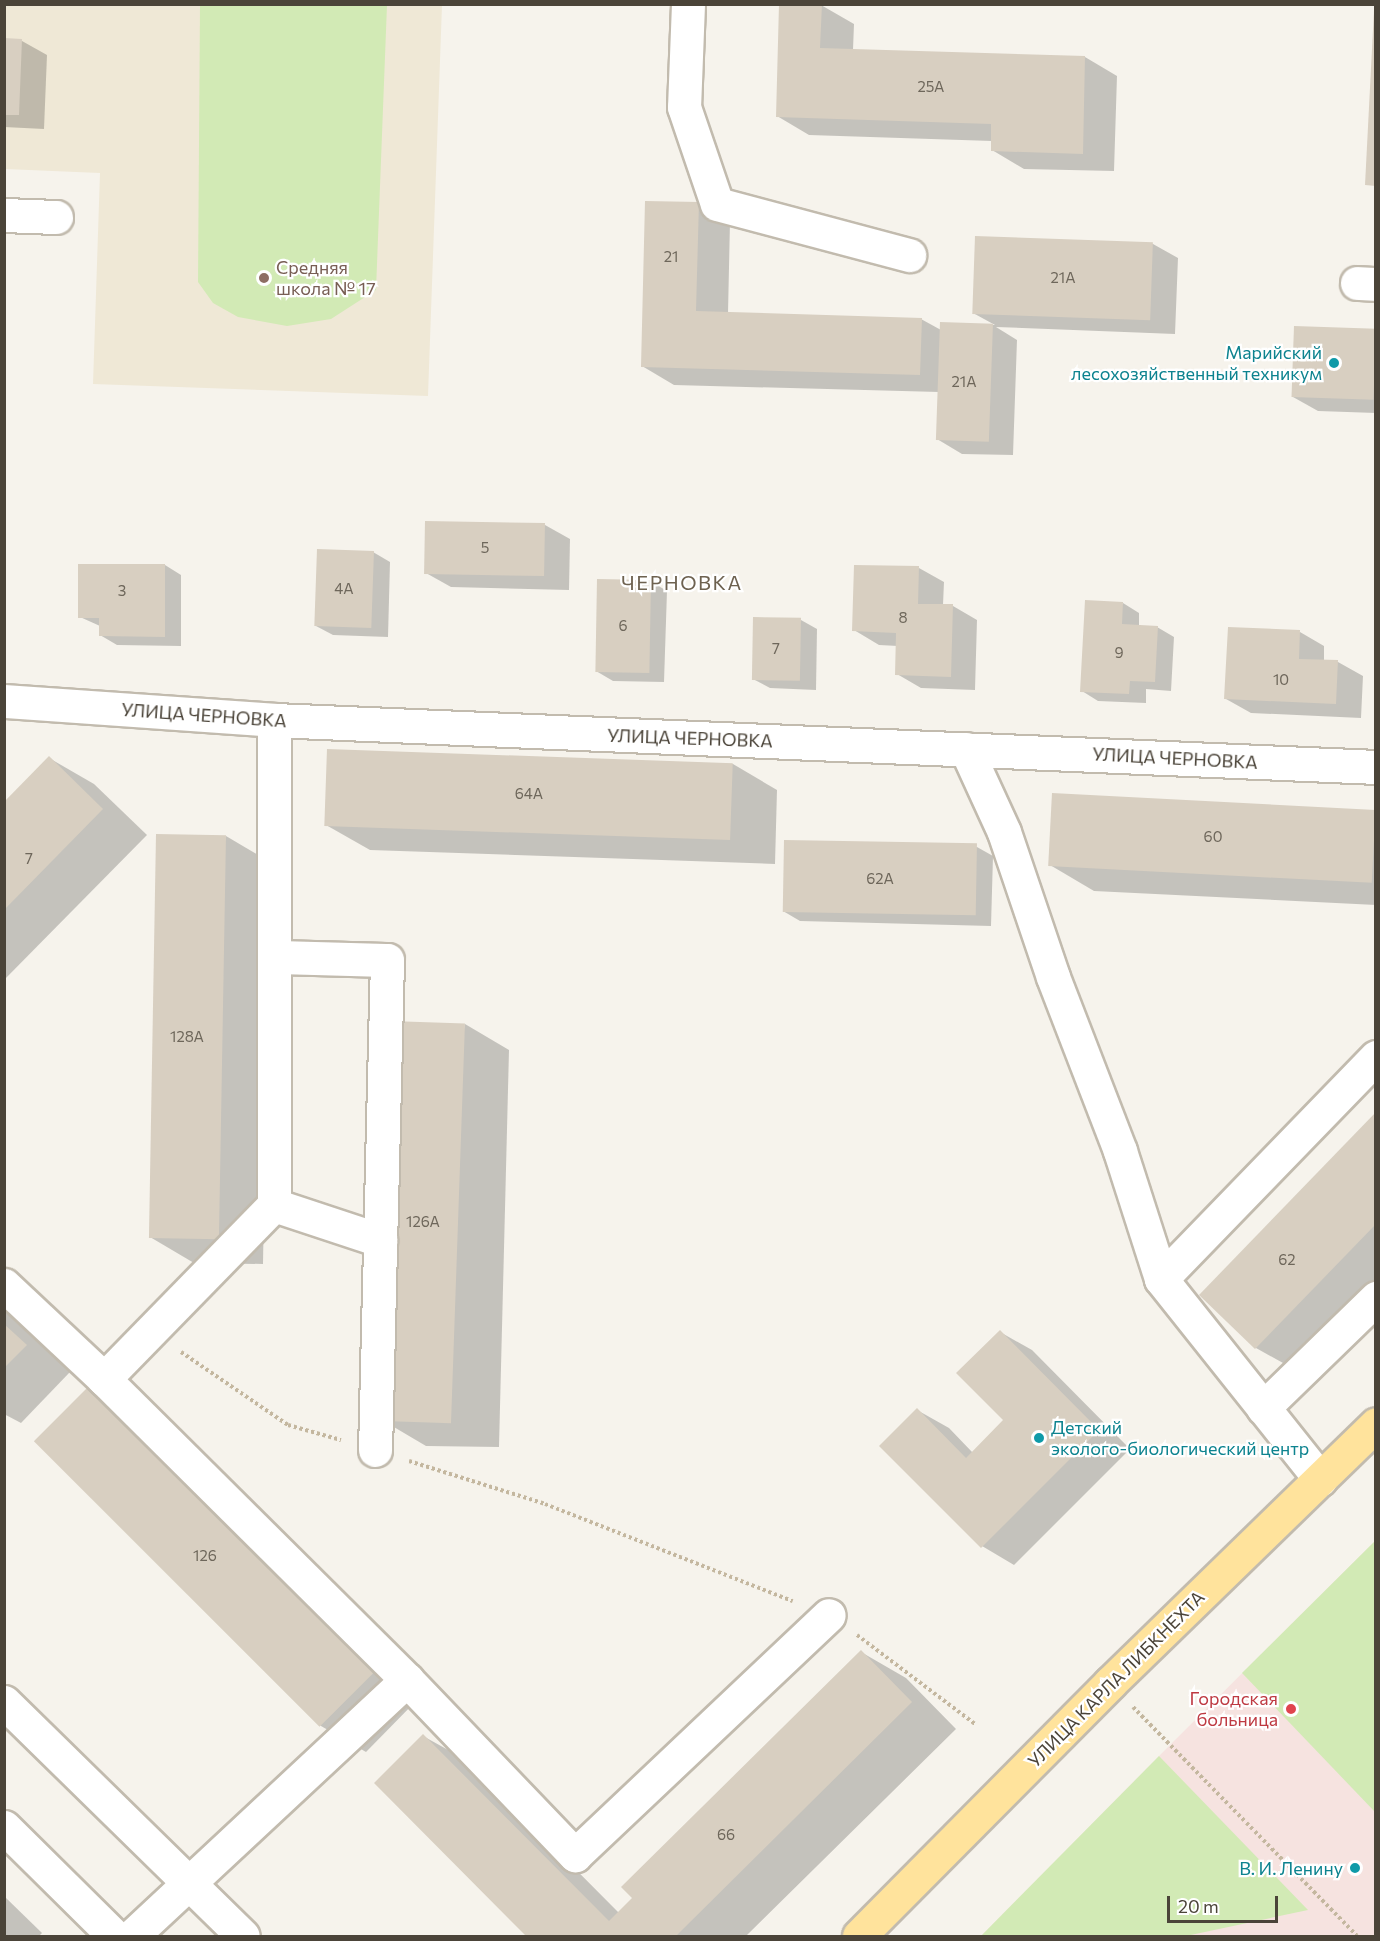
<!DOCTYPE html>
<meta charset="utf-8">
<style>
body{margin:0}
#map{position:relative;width:1380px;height:1941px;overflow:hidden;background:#f6f3ec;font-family:Commissioner,sans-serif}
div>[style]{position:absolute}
.education>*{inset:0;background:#efe8d6}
.medical>*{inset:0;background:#f6e3e0}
.green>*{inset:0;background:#d2eab5}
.shadow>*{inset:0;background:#0003}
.building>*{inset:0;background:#d8cfc1;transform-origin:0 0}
.path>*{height:4px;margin-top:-2px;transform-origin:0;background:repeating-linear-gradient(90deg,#c4b79f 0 3px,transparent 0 6px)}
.roads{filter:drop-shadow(2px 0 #c2bbae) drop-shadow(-2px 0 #c2bbae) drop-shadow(0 2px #c2bbae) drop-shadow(0 -2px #c2bbae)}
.minor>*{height:33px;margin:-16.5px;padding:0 16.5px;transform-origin:16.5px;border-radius:16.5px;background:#fff}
.major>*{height:33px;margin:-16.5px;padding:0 16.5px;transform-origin:16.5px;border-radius:16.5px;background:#ffe39c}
.dots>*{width:16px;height:16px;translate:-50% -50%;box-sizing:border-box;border:3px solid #fff;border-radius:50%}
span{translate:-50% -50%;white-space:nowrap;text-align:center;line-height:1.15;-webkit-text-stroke:4.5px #fff;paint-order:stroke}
.number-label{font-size:15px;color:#6e675b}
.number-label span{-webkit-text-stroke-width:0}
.education-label{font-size:18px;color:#785e54}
.left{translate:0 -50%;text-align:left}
.culture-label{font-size:18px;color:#0d838f}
.right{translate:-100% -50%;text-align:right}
.street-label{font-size:18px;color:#4b4439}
.health-label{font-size:18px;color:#be3a42}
.neighbourhood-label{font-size:20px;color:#6e6250;letter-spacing:1.5px}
.frame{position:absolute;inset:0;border:6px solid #4b4439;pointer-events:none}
.scale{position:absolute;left:1167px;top:1896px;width:111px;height:27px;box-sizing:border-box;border:3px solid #4b4439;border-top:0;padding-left:8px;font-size:18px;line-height:21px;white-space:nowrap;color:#4b4439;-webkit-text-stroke:4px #fff;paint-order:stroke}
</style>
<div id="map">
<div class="education">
<div style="clip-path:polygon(5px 5px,442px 5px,428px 396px,93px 384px,100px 173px,5px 169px)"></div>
</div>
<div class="medical">
<div style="clip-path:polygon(1375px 1541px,1375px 1936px,981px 1936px,1170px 1745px)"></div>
</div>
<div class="green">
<div style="clip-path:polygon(200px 5px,387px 5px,376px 290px,331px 319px,287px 326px,238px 317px,213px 303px,198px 282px)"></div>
<div style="clip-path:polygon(1375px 1541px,1375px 1812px,1242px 1673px)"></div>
<div style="clip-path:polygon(1159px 1756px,1308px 1910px,1186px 1936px,981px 1936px)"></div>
</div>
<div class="shadow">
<div style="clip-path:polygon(821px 5px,854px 24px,853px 50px,1085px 57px,1117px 76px,1114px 171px,1024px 169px,992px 150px,992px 141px,809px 135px,777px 116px)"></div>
<div style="clip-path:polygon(4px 40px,22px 41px,47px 55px,44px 129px,4px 127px)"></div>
<div style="clip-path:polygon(698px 203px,730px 222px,728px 314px,921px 319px,941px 330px,941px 324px,995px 325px,973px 313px,976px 238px,1153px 244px,1178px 258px,1175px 334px,996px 327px,1017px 340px,1013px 455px,962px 454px,937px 439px,939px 392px,674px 385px,642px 366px)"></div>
<div style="clip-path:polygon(1376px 330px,1376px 413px,1318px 411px,1293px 397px)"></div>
<div style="clip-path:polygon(545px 525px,570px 539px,569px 590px,451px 587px,426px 573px)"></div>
<div style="clip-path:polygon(373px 552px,390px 562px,388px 637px,333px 635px,316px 626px)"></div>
<div style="clip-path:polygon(165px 565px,181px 575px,181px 646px,117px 645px,100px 635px,100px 626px,80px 617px)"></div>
<div style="clip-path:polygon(919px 568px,944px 582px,943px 605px,953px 606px,977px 620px,975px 690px,921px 688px,897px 674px,898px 646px,879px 645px,854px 630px)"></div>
<div style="clip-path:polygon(650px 581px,667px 591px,664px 682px,613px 681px,596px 671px)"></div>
<div style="clip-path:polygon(1123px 603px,1139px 613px,1139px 626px,1157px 627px,1174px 637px,1171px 691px,1146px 689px,1146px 703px,1098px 701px,1082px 691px)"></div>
<div style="clip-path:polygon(801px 620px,817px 629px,816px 690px,770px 688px,753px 679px)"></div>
<div style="clip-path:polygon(1300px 632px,1324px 646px,1324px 661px,1338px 662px,1363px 676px,1361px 718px,1251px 713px,1226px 699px)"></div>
<div style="clip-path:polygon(328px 750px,733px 764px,777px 790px,775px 864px,370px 850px,326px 825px)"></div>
<div style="clip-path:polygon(49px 758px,94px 784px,147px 835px,4px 980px,4px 804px)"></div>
<div style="clip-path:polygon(1376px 810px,1376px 905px,1094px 891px,1050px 865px)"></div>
<div style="clip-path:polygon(226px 836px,270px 862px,263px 1264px,194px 1263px,150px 1237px)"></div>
<div style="clip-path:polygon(977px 847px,993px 856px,991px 926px,800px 921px,783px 911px)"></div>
<div style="clip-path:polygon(465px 1024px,509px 1050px,499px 1447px,426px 1446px,382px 1420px)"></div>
<div style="clip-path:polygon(1376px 1114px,1376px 1296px,1301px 1373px,1256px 1348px,1201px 1295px)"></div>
<div style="clip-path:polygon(4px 1309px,70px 1372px,21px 1423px,4px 1414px)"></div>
<div style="clip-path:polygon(1000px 1332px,1032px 1350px,1130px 1449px,1014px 1565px,982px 1546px,917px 1410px,949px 1428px,973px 1453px,1006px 1420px)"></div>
<div style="clip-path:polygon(133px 1413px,419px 1698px,366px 1752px,321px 1726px,36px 1441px)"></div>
<div style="clip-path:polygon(861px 1652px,906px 1678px,956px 1729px,746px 1936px,529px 1936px,376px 1783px,423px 1736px,468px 1761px,619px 1913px)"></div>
<div style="clip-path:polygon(4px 1896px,42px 1933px,39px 1936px,4px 1936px)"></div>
</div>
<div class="building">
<div style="clip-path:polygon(779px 4px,822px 4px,820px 48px,1085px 56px,1083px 154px,991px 151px,991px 124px,776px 117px)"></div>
<div style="clip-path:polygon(1374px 10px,1376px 10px,1376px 186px,1365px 185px)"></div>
<div style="clip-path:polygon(4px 38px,22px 39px,19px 115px,4px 115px)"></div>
<div style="clip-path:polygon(645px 201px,699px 202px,696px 311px,922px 318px,920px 375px,641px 367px)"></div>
<div style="left:975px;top:236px;width:178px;height:78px;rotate:2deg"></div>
<div style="left:940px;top:322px;width:53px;height:118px;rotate:2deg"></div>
<div style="left:1294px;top:326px;width:82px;height:71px;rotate:2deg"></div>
<div style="left:425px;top:521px;width:120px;height:53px;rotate:1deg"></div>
<div style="left:317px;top:549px;width:57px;height:77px;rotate:2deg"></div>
<div style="clip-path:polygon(78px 564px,165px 564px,165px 637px,99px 636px,99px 618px,78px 618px)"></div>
<div style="clip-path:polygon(854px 565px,919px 566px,918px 604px,953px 604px,951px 677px,895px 675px,896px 633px,852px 631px)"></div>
<div style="left:597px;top:579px;width:54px;height:93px;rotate:1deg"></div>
<div style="clip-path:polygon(1085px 600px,1123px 602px,1122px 624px,1158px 626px,1155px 682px,1130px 681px,1129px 694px,1080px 692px)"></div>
<div style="left:753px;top:617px;width:48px;height:63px;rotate:1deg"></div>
<div style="clip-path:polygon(1228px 627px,1300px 630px,1299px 659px,1338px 660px,1336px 704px,1224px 699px)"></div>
<div style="left:327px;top:749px;width:406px;height:77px;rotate:2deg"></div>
<div style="clip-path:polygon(49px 756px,103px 809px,4px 910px,4px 802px)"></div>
<div style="left:1052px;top:793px;width:324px;height:73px;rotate:3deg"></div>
<div style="left:156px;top:834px;width:70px;height:404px;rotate:1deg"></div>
<div style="left:784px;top:840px;width:193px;height:72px;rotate:1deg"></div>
<div style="left:390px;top:1021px;width:75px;height:400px;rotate:2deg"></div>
<div style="clip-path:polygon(1376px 1112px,1376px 1224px,1255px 1349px,1199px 1295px)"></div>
<div style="clip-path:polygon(4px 1324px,27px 1345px,4px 1368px)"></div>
<div style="clip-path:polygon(1000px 1330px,1099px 1430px,981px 1548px,879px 1446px,917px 1408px,966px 1458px,1003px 1420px,956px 1373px)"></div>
<div style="left:89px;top:1386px;width:404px;height:78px;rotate:45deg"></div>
<div style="clip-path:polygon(861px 1650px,912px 1702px,676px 1936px,526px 1936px,374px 1783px,423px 1734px,609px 1921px,632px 1898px,621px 1887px)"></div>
</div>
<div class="path">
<div style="left:181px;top:1352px;width:130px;rotate:34.3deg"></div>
<div style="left:288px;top:1425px;width:55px;rotate:15.8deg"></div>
<div style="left:409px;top:1461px;width:143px;rotate:17.5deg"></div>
<div style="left:545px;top:1504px;width:266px;rotate:21.4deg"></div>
<div style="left:857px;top:1635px;width:148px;rotate:37deg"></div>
<div style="left:1133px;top:1707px;width:320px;rotate:45.6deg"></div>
</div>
<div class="roads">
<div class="minor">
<div style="left:688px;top:4px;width:103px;rotate:92.2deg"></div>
<div style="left:684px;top:107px;width:102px;rotate:71.2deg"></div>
<div style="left:717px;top:204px;width:199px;rotate:14.9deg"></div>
<div style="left:4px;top:215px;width:52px;rotate:2.2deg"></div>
<div style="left:1357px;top:283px;width:19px;rotate:3deg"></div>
<div style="left:4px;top:701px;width:271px;rotate:4deg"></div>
<div style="left:274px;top:720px;width:1103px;rotate:2.44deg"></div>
<div style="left:966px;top:749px;width:91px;rotate:65.4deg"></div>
<div style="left:1004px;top:832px;width:153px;rotate:71.3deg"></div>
<div style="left:1053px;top:977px;width:186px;rotate:68.9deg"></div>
<div style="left:1120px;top:1151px;width:134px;rotate:72.2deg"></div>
<div style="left:1161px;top:1279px;width:256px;rotate:51.5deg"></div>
<div style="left:277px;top:957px;width:110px;rotate:1.6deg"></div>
<div style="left:387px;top:960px;width:490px;rotate:91.4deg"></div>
<div style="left:274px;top:1205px;width:112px;rotate:18.3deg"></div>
<div style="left:1161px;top:1279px;width:309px;rotate:-45.9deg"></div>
<div style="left:4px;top:1285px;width:137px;rotate:43.2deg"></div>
<div style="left:104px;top:1379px;width:427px;rotate:44.8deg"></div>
<div style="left:407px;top:1680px;width:243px;rotate:46.2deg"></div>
<div style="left:575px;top:1855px;width:349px;rotate:-43.4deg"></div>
<div style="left:104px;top:1379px;width:243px;rotate:-45.7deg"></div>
<div style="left:274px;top:1205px;width:485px;rotate:-90deg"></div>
<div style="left:1263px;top:1408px;width:158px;rotate:-44.2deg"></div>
<div style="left:4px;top:1702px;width:334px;rotate:44.4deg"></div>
<div style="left:4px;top:1827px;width:155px;rotate:44.7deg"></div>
<div style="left:132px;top:1936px;width:376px;rotate:-43deg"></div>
</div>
<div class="major">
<div style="left:859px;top:1936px;width:356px;rotate:-45.2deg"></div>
<div style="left:1110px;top:1683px;width:371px;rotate:-44.2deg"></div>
</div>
</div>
<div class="dots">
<div style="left:264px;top:278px;background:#8d6e63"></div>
<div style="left:1334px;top:363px;background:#0f9aa8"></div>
<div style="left:1039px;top:1438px;background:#0f9aa8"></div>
<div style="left:1291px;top:1709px;background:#e0444e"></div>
<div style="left:1355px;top:1868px;background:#0f9aa8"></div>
</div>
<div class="number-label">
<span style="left:931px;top:87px">25А</span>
<span style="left:671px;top:257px">21</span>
<span style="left:1063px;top:278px">21А</span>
<span style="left:964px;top:382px">21А</span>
<span style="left:485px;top:548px">5</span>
<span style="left:344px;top:589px">4А</span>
<span style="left:122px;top:591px">3</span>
<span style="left:903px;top:618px">8</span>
<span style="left:623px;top:626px">6</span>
<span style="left:776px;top:649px">7</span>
<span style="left:1119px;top:653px">9</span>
<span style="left:1281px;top:680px">10</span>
<span style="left:529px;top:794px">64А</span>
<span style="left:1213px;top:837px">60</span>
<span style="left:29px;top:859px">7</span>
<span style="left:880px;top:879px">62А</span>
<span style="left:187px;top:1037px">128А</span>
<span style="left:423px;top:1222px">126А</span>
<span style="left:1287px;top:1260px">62</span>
<span style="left:205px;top:1556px">126</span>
<span style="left:726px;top:1835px">66</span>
</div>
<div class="education-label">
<span class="left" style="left:276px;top:278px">Средняя<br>школа № 17</span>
</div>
<div class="culture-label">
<span class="right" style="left:1322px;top:363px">Марийский<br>лесохозяйственный техникум</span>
<span class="left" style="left:1051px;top:1438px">Детский<br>эколого-биологический центр</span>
<span class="right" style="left:1343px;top:1868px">В. И. Ленину</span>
</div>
<div class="street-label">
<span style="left:204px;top:715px;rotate:4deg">УЛИЦА ЧЕРНОВКА</span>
<span style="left:690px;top:738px;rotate:2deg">УЛИЦА ЧЕРНОВКА</span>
<span style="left:1175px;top:758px;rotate:3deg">УЛИЦА ЧЕРНОВКА</span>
<span style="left:1116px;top:1679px;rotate:-45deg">УЛИЦА КАРЛА ЛИБКНЕХТА</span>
</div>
<div class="health-label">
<span class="right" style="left:1278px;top:1709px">Городская<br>больница</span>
</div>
<div class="neighbourhood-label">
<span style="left:682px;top:582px">ЧЕРНОВКА</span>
</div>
<div class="frame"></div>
<div class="scale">20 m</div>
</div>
